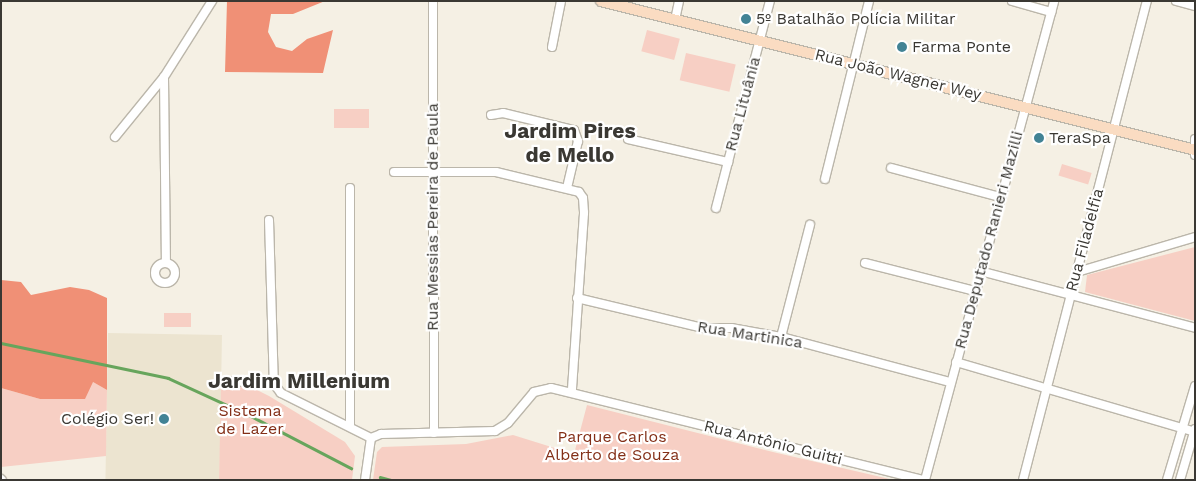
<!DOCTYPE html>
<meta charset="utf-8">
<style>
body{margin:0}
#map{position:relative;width:1196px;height:481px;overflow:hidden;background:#f5f0e4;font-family:"Work Sans",sans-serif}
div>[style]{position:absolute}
.built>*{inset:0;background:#ece4d0;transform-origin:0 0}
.green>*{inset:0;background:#f7cfc4;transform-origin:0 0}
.forest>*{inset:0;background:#f09076}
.stream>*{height:2.5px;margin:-1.25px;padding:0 1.25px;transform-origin:1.25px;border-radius:1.25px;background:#67a55c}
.roads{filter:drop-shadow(1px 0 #bbb6aa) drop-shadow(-1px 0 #bbb6aa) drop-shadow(0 1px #bbb6aa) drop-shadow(0 -1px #bbb6aa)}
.minor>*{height:8px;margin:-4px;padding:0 4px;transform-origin:4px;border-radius:4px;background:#fff}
.minor>.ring{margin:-4px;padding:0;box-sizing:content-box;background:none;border:8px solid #fff;border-radius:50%}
.major>*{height:10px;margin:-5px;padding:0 5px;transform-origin:5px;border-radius:5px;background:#fadcc2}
.dots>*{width:14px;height:14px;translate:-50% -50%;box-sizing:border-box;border:2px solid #fff;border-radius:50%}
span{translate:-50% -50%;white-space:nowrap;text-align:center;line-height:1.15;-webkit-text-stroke:4.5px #fff;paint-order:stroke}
.poi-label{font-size:16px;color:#3a3833}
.left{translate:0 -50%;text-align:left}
.right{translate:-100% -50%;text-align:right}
.street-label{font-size:16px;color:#3a3833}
.park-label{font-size:16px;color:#832f17}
.district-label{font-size:21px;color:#3a3833;font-weight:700}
.frame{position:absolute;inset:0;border:2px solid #3a3833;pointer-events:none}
</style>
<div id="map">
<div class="built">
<div style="left:108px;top:333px;width:114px;height:147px;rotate:1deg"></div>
</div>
<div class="green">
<div style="left:647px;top:30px;width:34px;height:22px;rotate:15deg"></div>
<div style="left:686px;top:53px;width:51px;height:28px;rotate:13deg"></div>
<div style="left:334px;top:109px;width:35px;height:19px"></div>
<div style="left:1062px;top:164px;width:31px;height:12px;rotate:17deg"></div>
<div style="clip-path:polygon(1195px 247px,1195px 321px,1085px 292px,1087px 275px)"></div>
<div style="left:164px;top:313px;width:27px;height:14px"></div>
<div style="clip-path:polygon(93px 382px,107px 390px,106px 456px,1px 467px,1px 388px,40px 399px)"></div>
<div style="clip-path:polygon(221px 385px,247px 385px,269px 396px,345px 442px,355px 456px,352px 480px,219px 480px)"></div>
<div style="clip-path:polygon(587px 405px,773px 452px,894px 480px,373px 480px,377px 452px,382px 447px,466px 444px,513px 435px,574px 454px)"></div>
</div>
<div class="forest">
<div style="clip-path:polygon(227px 1px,325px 1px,293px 14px,271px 14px,268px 32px,276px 47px,292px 51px,307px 39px,333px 30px,323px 73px,225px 72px)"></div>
<div style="clip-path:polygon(1px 280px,21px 282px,31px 295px,70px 287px,89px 290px,107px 298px,107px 390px,93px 382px,85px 399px,40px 399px,1px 388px)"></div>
</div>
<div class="stream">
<div style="left:1px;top:343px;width:171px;rotate:11.8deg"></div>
<div style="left:168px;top:378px;width:91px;rotate:24.6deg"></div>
<div style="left:251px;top:416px;width:113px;rotate:27.5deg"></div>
<div style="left:380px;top:477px;width:11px;rotate:15deg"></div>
</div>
<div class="roads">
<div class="minor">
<div style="left:433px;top:1px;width:432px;rotate:89.9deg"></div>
<div style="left:1012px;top:1px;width:41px;rotate:15.8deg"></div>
<div style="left:1176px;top:1px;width:20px;rotate:15deg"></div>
<div style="left:675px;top:20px;width:19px;rotate:-78deg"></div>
<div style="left:552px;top:47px;width:47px;rotate:-78.9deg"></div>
<div style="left:164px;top:77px;width:186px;rotate:89.4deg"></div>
<div style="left:491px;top:115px;width:12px;rotate:-9deg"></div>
<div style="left:503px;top:113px;width:73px;rotate:13.5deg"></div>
<div style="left:574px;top:130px;width:12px;rotate:70deg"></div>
<div style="left:578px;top:141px;width:48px;rotate:103.2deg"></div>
<div style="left:115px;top:137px;width:77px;rotate:-50.8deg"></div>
<div style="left:164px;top:77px;width:90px;rotate:-57.7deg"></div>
<div style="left:628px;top:139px;width:103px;rotate:13deg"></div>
<div style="left:1195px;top:139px;width:16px;rotate:90deg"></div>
<div style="left:891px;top:168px;width:113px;rotate:14.9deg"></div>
<div style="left:394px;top:172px;width:102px"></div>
<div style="left:496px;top:172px;width:85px;rotate:13.5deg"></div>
<div style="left:579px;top:192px;width:7px;rotate:56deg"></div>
<div style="left:583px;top:198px;width:15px;rotate:86deg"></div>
<div style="left:584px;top:213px;width:178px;rotate:93.9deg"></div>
<div style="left:825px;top:179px;width:183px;rotate:-76.1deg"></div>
<div style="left:716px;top:208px;width:214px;rotate:-75.4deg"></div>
<div style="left:269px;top:220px;width:164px;rotate:88.3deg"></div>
<div style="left:865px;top:263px;width:114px;rotate:14.3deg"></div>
<div class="ring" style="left:155px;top:263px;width:12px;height:12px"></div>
<div style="left:980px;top:271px;width:222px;rotate:14.8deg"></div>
<div style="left:1077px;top:272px;width:123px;rotate:-16.5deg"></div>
<div style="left:577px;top:298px;width:130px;rotate:13.4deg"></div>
<div style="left:703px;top:328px;width:28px"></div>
<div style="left:731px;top:328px;width:51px;rotate:10.2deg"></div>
<div style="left:781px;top:337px;width:175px;rotate:14.9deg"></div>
<div style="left:781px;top:337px;width:116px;rotate:-75.5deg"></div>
<div style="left:956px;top:362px;width:249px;rotate:16.3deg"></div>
<div style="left:232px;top:381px;width:42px;rotate:4.1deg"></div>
<div style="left:274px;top:384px;width:11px;rotate:52deg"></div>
<div style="left:281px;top:393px;width:101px;rotate:26.6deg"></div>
<div style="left:350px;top:426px;width:238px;rotate:-90deg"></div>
<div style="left:371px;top:438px;width:11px;rotate:-22deg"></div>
<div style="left:381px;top:434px;width:114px;rotate:-1.5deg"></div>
<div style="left:495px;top:431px;width:15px;rotate:-32deg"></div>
<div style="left:508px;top:423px;width:40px;rotate:-50deg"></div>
<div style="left:534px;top:392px;width:17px;rotate:-13deg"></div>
<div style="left:551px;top:388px;width:384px;rotate:13.9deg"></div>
<div style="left:1px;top:479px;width:1px;rotate:45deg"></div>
<div style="left:365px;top:480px;width:42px;rotate:-81.9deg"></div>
<div style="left:925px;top:480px;width:496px;rotate:-74.9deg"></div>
<div style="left:1023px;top:480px;width:495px;rotate:-75.5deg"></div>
<div style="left:1167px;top:480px;width:98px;rotate:-73.4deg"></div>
<div style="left:1180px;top:480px;width:53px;rotate:-73.6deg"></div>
</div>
<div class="major">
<div style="left:601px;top:1px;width:612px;rotate:14.08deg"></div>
</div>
</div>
<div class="dots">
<div style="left:746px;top:19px;background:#428395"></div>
<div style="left:902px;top:47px;background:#428395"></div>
<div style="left:1039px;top:138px;background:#428395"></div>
<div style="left:164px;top:419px;background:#428395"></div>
</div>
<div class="poi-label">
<span class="left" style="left:756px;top:19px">5º Batalhão Polícia Militar</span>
<span class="left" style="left:912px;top:47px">Farma Ponte</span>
<span class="left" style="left:1049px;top:138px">TeraSpa</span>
<span class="right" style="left:154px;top:419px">Colégio Ser!</span>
</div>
<div class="street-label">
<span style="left:898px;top:75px;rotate:14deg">Rua João Wagner Wey</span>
<span style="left:743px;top:104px;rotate:-75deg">Rua Lituânia</span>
<span style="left:433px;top:217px;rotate:-90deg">Rua Messias Pereira de Paula</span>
<span style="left:989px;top:240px;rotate:-75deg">Rua Deputado Ranieri Mazilli</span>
<span style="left:1085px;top:240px;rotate:-75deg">Rua Filadelfia</span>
<span style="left:750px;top:335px;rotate:9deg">Rua Martinica</span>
<span style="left:773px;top:443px;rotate:14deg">Rua Antônio Guitti</span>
</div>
<div class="park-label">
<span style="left:250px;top:420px">Sistema<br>de Lazer</span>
<span style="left:612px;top:446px">Parque Carlos<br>Alberto de Souza</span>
</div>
<div class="district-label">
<span style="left:570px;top:143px">Jardim Pires<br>de Mello</span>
<span style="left:299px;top:381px">Jardim Millenium</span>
</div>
<div class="frame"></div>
</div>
